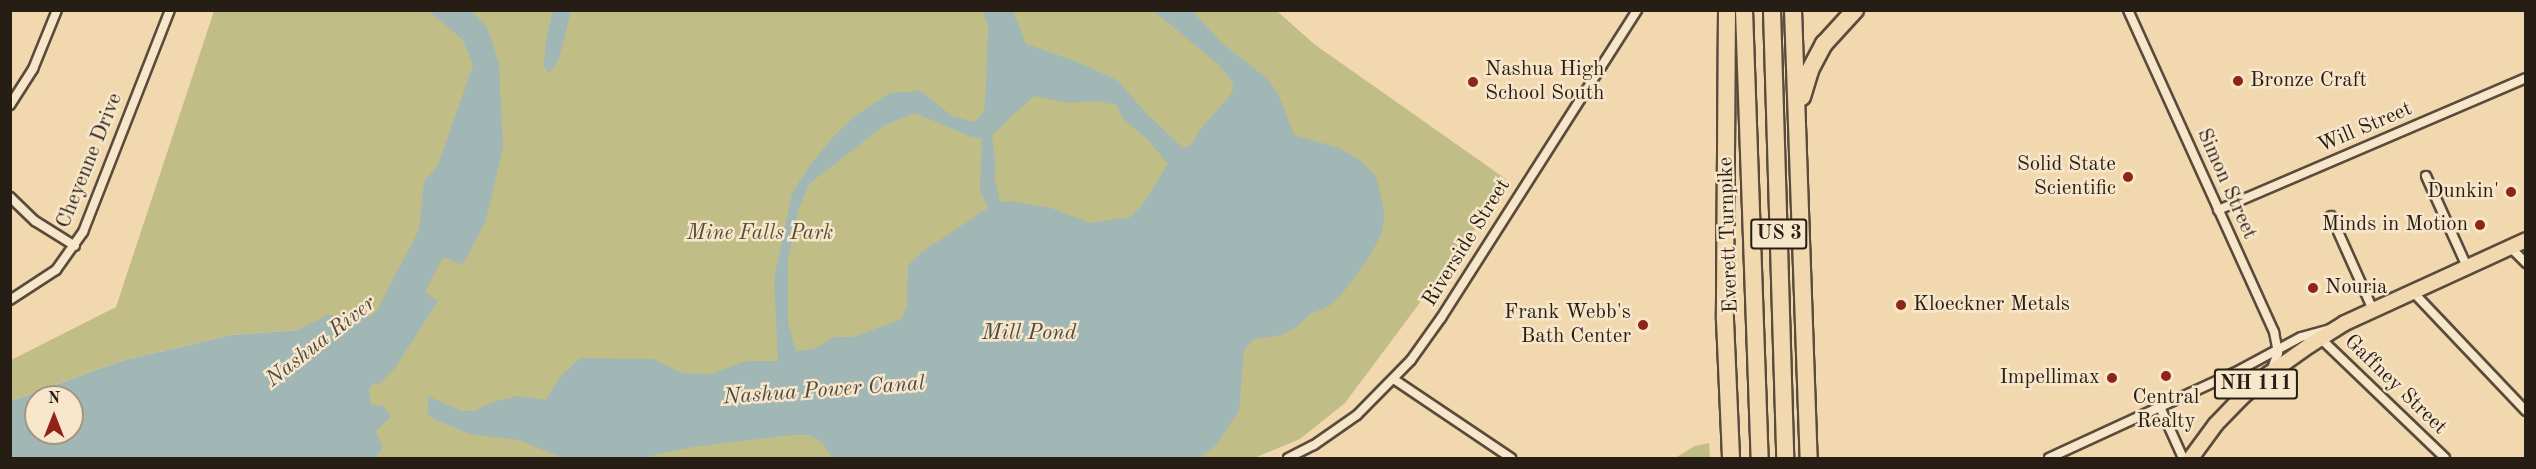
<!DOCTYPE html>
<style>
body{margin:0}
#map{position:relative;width:2536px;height:469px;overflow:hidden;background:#f2d8ae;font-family:"Old Standard TT",serif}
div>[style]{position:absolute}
.green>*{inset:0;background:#c0bd86}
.water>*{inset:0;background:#a0b7b6}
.roads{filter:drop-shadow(2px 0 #594c3b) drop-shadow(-2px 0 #594c3b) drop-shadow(0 2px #594c3b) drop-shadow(0 -2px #594c3b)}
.street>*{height:8px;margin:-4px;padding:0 4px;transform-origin:4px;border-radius:4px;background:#f7e6ca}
.primary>*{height:14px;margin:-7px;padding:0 7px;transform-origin:7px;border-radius:7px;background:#f2d8ae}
.highway>*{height:16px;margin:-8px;padding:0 8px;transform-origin:8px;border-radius:8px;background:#f2d8ae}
.dots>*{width:16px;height:16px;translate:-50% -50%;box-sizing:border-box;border:3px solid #f7e6ca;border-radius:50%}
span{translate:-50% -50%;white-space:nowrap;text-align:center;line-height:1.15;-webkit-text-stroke:5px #f7e6ca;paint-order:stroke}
.shield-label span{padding:2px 4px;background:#f7e6ca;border:2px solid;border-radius:4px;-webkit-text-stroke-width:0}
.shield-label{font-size:20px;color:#261d15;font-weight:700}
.poi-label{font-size:21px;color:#261d15}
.left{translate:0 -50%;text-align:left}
.right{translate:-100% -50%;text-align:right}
.street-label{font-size:21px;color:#261d15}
.park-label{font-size:21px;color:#544d37;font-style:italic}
.water-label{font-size:22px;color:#4b4b45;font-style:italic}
.frame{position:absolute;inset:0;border:12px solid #261d15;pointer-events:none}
.north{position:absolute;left:24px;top:385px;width:60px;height:60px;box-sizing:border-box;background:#f7e6ca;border:2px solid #a39682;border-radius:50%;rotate:0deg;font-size:16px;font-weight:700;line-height:24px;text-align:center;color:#261d15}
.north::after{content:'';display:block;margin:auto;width:21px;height:27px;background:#8f2418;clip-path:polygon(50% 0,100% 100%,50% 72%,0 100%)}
</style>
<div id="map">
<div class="green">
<div style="clip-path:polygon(214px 11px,1277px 11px,1314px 44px,1510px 182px,1345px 403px,1300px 439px,1254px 458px,375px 458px,383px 448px,298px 330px,231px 335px,121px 361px,11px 401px,11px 360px,116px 307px)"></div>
<div style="clip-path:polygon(1709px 443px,1710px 458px,1675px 458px,1695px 446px)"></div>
</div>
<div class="water">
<div style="clip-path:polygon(evenodd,429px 11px,471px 11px,487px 27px,499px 63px,503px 148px,485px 223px,462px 265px,443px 257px,425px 292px,438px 301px,395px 368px,378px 385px,375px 382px,369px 389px,371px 405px,382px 405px,391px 416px,376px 431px,383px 448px,375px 458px,11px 458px,11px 401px,14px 400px,121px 361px,231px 335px,298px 330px,328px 315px,370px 317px,376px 312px,419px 230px,424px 182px,438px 165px,473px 65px,463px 40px,429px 11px,36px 397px,72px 397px,72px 433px,36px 433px,36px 397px)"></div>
<div style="clip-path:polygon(553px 11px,571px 11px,559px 59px,549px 73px,544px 66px,546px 40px)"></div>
<div style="clip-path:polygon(evenodd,983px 11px,1013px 11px,1026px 44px,1075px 61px,1117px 80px,1149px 116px,1183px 148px,1191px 145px,1199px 131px,1231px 94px,1234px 84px,1219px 65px,1154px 11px,1192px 11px,1223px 44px,1269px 80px,1279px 96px,1294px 135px,1339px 148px,1360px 160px,1376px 176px,1385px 215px,1381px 235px,1368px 259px,1342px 294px,1328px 307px,1310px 314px,1298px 326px,1282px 335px,1254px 339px,1244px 350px,1239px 411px,1216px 445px,1199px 458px,833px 458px,822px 442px,809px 435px,791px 435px,693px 447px,641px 458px,564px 458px,518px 440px,470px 434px,434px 419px,428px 413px,428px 396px,461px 411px,474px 411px,493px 402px,518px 396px,546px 400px,560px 377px,580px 358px,654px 359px,681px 373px,711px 374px,746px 361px,778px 361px,774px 279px,792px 193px,808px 168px,833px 137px,855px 116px,890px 93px,921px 91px,952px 116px,975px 122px,984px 112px,986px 85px,988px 27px,983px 11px,1034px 96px,1070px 103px,1095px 101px,1117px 105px,1123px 119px,1147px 139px,1168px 164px,1142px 205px,1131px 217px,1090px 223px,1051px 208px,1011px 201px,1000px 202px,994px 177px,996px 169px,992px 135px,1034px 96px,983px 11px,915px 113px,969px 136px,982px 139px,980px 190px,988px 208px,922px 252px,908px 265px,907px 306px,902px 319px,853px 337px,834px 337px,814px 349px,796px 351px,788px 323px,788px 260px,799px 208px,810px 183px,885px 125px,915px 113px)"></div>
</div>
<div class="roads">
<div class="street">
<div style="left:2128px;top:10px;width:354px;rotate:65.6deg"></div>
<div style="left:2274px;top:332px;width:21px;rotate:79deg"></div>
<div style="left:2278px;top:353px;width:19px;rotate:111deg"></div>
<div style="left:10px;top:105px;width:43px;rotate:-57.4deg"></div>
<div style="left:33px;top:69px;width:64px;rotate:-67.9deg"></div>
<div style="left:2426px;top:176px;width:100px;rotate:65.7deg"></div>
<div style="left:10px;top:197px;width:35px;rotate:44deg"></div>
<div style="left:35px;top:221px;width:47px;rotate:32deg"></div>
<div style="left:2218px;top:210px;width:335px;rotate:-23.2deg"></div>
<div style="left:2331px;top:216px;width:103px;rotate:65.9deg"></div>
<div style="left:2510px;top:247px;width:23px;rotate:45deg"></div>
<div style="left:2413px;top:292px;width:164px;rotate:46.5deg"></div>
<div style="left:10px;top:300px;width:55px;rotate:-33.1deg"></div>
<div style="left:56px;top:270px;width:47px;rotate:-54.6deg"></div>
<div style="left:83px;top:232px;width:238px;rotate:-68.6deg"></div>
<div style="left:2320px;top:338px;width:173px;rotate:43.8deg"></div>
<div style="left:1395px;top:380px;width:140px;rotate:33.9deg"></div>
<div style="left:2160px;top:407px;width:56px;rotate:65.7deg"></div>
<div style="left:1288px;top:458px;width:29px;rotate:-27deg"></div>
<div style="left:1314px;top:445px;width:52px;rotate:-34.9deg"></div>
<div style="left:1357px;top:415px;width:77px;rotate:-45.5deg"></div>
<div style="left:1411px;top:360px;width:52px;rotate:-54.5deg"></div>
<div style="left:1441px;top:318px;width:365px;rotate:-57.5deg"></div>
<div style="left:2049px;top:458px;width:204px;rotate:-24.7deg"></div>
<div style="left:2234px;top:373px;width:76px;rotate:-28.2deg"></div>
<div style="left:2301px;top:337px;width:31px;rotate:-15deg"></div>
</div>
<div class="primary">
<div style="left:2191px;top:458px;width:42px;rotate:-53.7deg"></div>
<div style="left:2216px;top:424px;width:36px;rotate:-46deg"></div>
<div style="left:2241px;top:398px;width:37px;rotate:-41deg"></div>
<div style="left:2269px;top:374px;width:50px;rotate:-35.3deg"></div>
<div style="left:2310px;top:345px;width:41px;rotate:-32.2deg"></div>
<div style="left:2345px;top:323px;width:199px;rotate:-24.6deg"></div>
</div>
<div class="highway">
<div style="left:1727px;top:10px;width:310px;rotate:90.4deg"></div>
<div style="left:1725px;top:320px;width:138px;rotate:87.5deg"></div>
<div style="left:1744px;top:10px;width:448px;rotate:88deg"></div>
<div style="left:1772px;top:10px;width:448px;rotate:88.3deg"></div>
<div style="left:1793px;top:10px;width:448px;rotate:88deg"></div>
<div style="left:1802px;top:97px;width:28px;rotate:-73deg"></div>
<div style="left:1810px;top:70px;width:30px;rotate:-62deg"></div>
<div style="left:1824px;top:44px;width:46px;rotate:-47.6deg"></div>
</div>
</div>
<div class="dots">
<div style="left:2238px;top:81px;background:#8f2418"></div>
<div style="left:1473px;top:82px;background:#8f2418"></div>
<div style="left:2128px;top:177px;background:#8f2418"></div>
<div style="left:2511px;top:192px;background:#8f2418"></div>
<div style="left:2480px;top:225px;background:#8f2418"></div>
<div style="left:2313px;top:288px;background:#8f2418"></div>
<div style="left:1901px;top:305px;background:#8f2418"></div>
<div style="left:1643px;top:325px;background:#8f2418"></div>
<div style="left:2166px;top:376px;background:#8f2418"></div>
<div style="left:2112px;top:378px;background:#8f2418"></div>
</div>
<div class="shield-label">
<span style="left:1779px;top:234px">US 3</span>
<span style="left:2256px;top:384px">NH 111</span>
</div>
<div class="poi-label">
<span class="left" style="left:1485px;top:82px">Nashua High<br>School South</span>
<span class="left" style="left:2250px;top:81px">Bronze Craft</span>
<span class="right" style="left:2116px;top:177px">Solid State<br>Scientific</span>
<span class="right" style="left:2499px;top:192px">Dunkin'</span>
<span class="right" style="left:2468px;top:225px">Minds in Motion</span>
<span class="left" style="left:2325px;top:288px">Nouria</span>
<span class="left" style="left:1913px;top:305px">Kloeckner Metals</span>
<span class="right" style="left:1631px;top:325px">Frank Webb's<br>Bath Center</span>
<span class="right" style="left:2100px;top:378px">Impellimax</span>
<span style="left:2166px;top:410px">Central<br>Realty</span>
</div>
<div class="street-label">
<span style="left:2365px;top:128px;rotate:-23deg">Will Street</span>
<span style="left:90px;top:161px;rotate:-68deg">Cheyenne Drive</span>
<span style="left:2226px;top:184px;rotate:66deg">Simon Street</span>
<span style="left:1729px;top:235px;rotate:-92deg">Everett Turnpike</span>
<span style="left:1467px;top:243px;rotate:-58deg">Riverside Street</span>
<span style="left:2395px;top:385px;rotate:44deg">Gaffney Street</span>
</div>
<div class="park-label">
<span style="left:760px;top:234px">Mine Falls Park</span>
</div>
<div class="water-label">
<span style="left:1029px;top:334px">Mill Pond</span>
<span style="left:321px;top:342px;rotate:-38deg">Nashua River</span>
<span style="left:824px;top:391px;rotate:-4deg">Nashua Power Canal</span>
</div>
<div class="frame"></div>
<div class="north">N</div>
</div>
